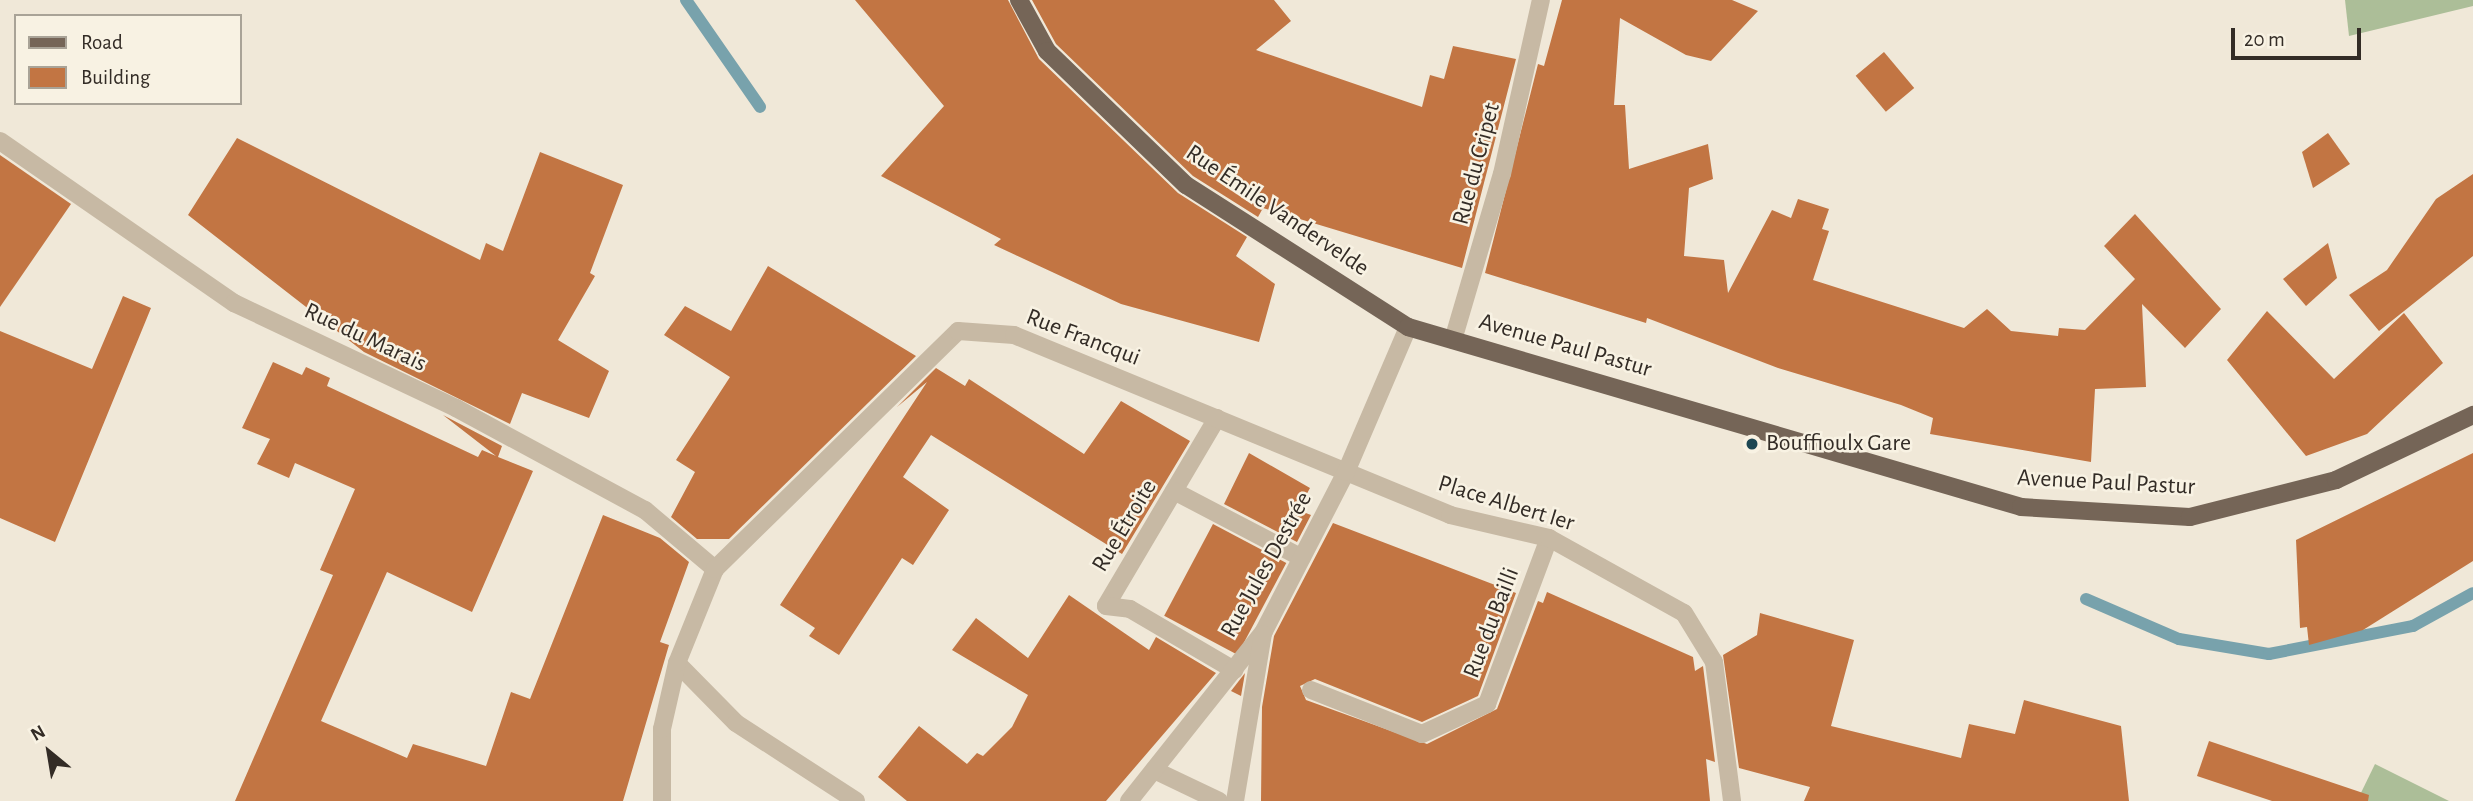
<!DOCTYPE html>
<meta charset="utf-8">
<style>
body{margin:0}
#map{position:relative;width:2473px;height:801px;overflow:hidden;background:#f0e8d8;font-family:"Alegreya Sans",sans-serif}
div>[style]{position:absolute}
.green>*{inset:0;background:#acbe98}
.stream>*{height:12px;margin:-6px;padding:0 6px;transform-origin:6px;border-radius:6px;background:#78a2ac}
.building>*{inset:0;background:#c27543;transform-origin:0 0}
.minor>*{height:18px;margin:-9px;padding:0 9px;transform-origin:9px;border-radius:9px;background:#c7b9a4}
.major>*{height:18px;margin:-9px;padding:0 9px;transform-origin:9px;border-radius:9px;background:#756557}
.dots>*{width:19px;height:19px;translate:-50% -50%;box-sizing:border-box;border:4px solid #f8f2e3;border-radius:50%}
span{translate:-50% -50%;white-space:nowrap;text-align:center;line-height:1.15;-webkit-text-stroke:5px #f8f2e3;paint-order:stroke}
.street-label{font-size:24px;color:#332c26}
.poi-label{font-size:24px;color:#332c26}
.left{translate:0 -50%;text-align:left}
.legend{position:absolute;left:14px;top:14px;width:228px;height:91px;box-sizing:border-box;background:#f8f2e3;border:2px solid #a9a397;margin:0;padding:9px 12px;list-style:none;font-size:21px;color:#332c26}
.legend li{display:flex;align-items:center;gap:14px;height:35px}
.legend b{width:35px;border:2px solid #a9a397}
.north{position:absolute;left:14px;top:717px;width:70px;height:70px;-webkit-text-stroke:5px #f8f2e3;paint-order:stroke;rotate:330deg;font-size:19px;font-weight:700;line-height:28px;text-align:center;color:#332c26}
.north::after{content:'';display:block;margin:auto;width:24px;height:32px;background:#332c26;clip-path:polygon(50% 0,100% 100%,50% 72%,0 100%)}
.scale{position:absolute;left:2231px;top:28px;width:130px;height:32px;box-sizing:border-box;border:4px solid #332c26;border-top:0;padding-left:9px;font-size:21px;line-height:24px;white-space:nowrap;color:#332c26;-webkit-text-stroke:5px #f8f2e3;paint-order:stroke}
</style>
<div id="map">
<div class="green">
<div style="clip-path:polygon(2345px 0,2473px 0,2473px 6px,2349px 36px)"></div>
<div style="clip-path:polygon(2375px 764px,2449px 801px,2357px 801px)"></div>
</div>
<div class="stream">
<div style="left:686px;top:0;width:130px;rotate:55.3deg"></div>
<div style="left:2086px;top:599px;width:101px;rotate:23.3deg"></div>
<div style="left:2179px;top:639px;width:91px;rotate:9.5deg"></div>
<div style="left:2269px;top:654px;width:147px;rotate:-11deg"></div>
<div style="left:2413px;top:626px;width:68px;rotate:-28.8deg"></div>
</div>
<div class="building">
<div style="clip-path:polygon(855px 0,1008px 0,1039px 59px,1178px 193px,1247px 237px,1236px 256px,1275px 284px,1259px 342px,1121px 304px,994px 245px,1001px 239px,881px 176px,944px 106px)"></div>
<div style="clip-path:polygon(1032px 0,1274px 0,1291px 21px,1256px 50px,1422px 107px,1430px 75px,1444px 79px,1453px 46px,1516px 59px,1462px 268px,1263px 208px,1258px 217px,1193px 176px,1056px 44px)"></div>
<div style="clip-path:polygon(1562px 0,1732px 0,1758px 11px,1711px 61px,1686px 55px,1620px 18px,1614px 105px,1625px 105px,1629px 169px,1708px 144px,1713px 179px,1689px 188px,1684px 256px,1724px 260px,1728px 293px,1772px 210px,1791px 218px,1798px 199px,1829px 209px,1822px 229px,1829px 231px,1813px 280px,1964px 328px,1987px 309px,2011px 331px,2058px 336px,2059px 328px,2085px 330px,2135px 279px,2104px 246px,2135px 214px,2221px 309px,2185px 348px,2142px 304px,2146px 387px,2095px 389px,2091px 462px,1930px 434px,1933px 418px,1901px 405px,1778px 368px,1647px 318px,1646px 323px,1485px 273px,1538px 64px,1544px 66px)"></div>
<div style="left:1884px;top:52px;width:47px;height:37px;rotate:50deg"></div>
<div style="clip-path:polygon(2328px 133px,2350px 164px,2313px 188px,2302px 152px)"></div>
<div style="clip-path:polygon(237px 138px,480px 260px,486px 243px,503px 251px,540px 152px,623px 185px,590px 273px,595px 276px,558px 340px,609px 371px,589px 418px,522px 393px,510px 424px,364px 352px,188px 215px)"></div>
<div style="clip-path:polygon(0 155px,71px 204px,0 307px)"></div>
<div style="clip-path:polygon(2473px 174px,2473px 256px,2379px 331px,2349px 295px,2387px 270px,2436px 199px)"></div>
<div style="clip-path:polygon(2328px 243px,2337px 278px,2306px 306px,2283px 279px)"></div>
<div style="clip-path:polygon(768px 266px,916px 356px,729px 539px,697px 539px,671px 517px,695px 472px,676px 460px,730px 377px,664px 335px,685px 306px,731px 331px)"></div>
<div style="clip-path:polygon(123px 296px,151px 308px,55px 542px,0 518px,0 331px,92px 369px)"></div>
<div style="clip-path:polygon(2267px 311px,2334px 379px,2404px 313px,2443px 363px,2367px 434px,2306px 456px,2227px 360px)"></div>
<div style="clip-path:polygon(273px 362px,302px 375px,306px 367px,330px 378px,327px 386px,478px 457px,482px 450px,496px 456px,443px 415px,502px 446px,498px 457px,533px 471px,472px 612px,387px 572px,321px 721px,407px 758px,413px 744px,486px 766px,511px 692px,530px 699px,603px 515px,660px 538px,689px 562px,660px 642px,669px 645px,623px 801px,235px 801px,333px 575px,320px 570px,355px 489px,295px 463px,289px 478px,257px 464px,270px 439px,242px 428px)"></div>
<div style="clip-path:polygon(936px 368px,965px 386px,969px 379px,1084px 454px,1121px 401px,1190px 441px,1122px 554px,931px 435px,903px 477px,949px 510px,913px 565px,902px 558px,839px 655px,809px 636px,815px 628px,780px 605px,927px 382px,897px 407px)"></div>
<div style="clip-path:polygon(1249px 453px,1310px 488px,1298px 510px,1311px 515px,1297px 542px,1224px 504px)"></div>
<div style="clip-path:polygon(2473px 453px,2473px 561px,2363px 630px,2309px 645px,2307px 627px,2300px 628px,2296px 540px)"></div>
<div style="clip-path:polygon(1333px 523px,1516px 593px,1478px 696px,1422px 722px,1315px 679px,1300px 686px,1306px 700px,1427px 744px,1497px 709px,1538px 601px,1543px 603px,1547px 592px,1693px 657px,1695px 671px,1703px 666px,1715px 762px,1706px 759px,1710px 801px,1261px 801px,1262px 707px,1274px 636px)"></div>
<div style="left:1213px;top:524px;width:83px;height:104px;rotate:28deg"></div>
<div style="clip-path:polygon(1069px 595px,1149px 650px,1156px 637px,1216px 673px,1106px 801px,907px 801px,878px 777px,919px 726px,967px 764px,977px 753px,983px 756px,1012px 727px,1028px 695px,952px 650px,976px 618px,1028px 658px)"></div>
<div style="clip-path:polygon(1760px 613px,1854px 640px,1831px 726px,1961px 758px,1969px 724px,2015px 734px,2024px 700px,2121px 726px,2129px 801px,1804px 801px,1810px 787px,1739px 768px,1723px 655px,1757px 635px)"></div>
<div style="clip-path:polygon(1245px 673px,1241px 696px,1231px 691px)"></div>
<div style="clip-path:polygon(2209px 741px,2369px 795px,2368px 801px,2272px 801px,2197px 776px)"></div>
</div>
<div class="minor">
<div style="left:0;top:141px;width:285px;rotate:34.7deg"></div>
<div style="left:234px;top:303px;width:246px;rotate:25.3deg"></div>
<div style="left:456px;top:408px;width:215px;rotate:28.4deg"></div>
<div style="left:645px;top:510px;width:92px;rotate:40.1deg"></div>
<div style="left:1453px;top:340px;width:173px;rotate:-73.6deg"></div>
<div style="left:1502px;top:174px;width:178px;rotate:-77.4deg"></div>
<div style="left:1217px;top:418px;width:218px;rotate:120.6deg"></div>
<div style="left:1106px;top:606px;width:24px;rotate:7deg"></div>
<div style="left:1130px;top:609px;width:121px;rotate:30.4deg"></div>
<div style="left:1174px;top:491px;width:144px;rotate:27.6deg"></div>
<div style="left:677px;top:663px;width:84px;rotate:45.5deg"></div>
<div style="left:736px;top:723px;width:143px;rotate:33deg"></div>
<div style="left:1311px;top:690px;width:119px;rotate:21.6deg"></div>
<div style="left:1422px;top:734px;width:72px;rotate:-24.8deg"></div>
<div style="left:1487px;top:704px;width:177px;rotate:-69.5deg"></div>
<div style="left:1154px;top:770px;width:72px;rotate:25.5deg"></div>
<div style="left:662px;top:801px;width:72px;rotate:-90deg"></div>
<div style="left:662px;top:729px;width:68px;rotate:-77.2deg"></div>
<div style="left:677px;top:663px;width:101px;rotate:-68deg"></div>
<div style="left:715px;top:569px;width:340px;rotate:-44.4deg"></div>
<div style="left:958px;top:331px;width:56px;rotate:4.1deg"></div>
<div style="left:1014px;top:335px;width:472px;rotate:22.4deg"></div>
<div style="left:1450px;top:515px;width:102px;rotate:13.1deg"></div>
<div style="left:1549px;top:538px;width:154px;rotate:29.1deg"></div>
<div style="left:1684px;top:613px;width:57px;rotate:58.5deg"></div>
<div style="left:1714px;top:662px;width:140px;rotate:82.6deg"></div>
<div style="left:1129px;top:801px;width:217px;rotate:-51.5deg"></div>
<div style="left:1264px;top:631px;width:179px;rotate:-62.7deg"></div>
<div style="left:1346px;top:472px;width:158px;rotate:-66.8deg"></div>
<div style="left:1235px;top:801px;width:169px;rotate:-80.5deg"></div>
</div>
<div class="major">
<div style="left:1019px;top:0;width:58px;rotate:61.2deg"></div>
<div style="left:1047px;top:51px;width:193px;rotate:44deg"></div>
<div style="left:1186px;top:185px;width:264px;rotate:32.6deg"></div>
<div style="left:1408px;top:327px;width:639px;rotate:16.36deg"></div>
<div style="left:2021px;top:507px;width:169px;rotate:3.4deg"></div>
<div style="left:2190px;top:517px;width:151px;rotate:-14.2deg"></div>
<div style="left:2336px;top:480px;width:152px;rotate:-25.4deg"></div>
</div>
<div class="dots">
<div style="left:1752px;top:444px;background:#1d4753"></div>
</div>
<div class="street-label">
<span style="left:1477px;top:164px;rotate:-75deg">Rue du Cripet</span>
<span style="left:1277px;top:211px;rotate:34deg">Rue Émile Vandervelde</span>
<span style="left:365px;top:338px;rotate:25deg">Rue du Marais</span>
<span style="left:1083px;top:338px;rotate:21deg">Rue Francqui</span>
<span style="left:1565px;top:346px;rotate:16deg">Avenue Paul Pastur</span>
<span style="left:2106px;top:483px;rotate:3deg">Avenue Paul Pastur</span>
<span style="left:1506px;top:504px;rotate:17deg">Place Albert Ier</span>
<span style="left:1125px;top:526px;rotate:-59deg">Rue Étroite</span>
<span style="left:1267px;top:565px;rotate:-61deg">Rue Jules Destrée</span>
<span style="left:1492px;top:623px;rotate:-69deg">Rue du Bailli</span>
</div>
<div class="poi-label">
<span class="left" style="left:1766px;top:444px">Bouffioulx Gare</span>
</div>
<ul class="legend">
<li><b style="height:9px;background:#756557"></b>Road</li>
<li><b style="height:19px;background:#c27543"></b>Building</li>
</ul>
<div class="north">N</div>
<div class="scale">20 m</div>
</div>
